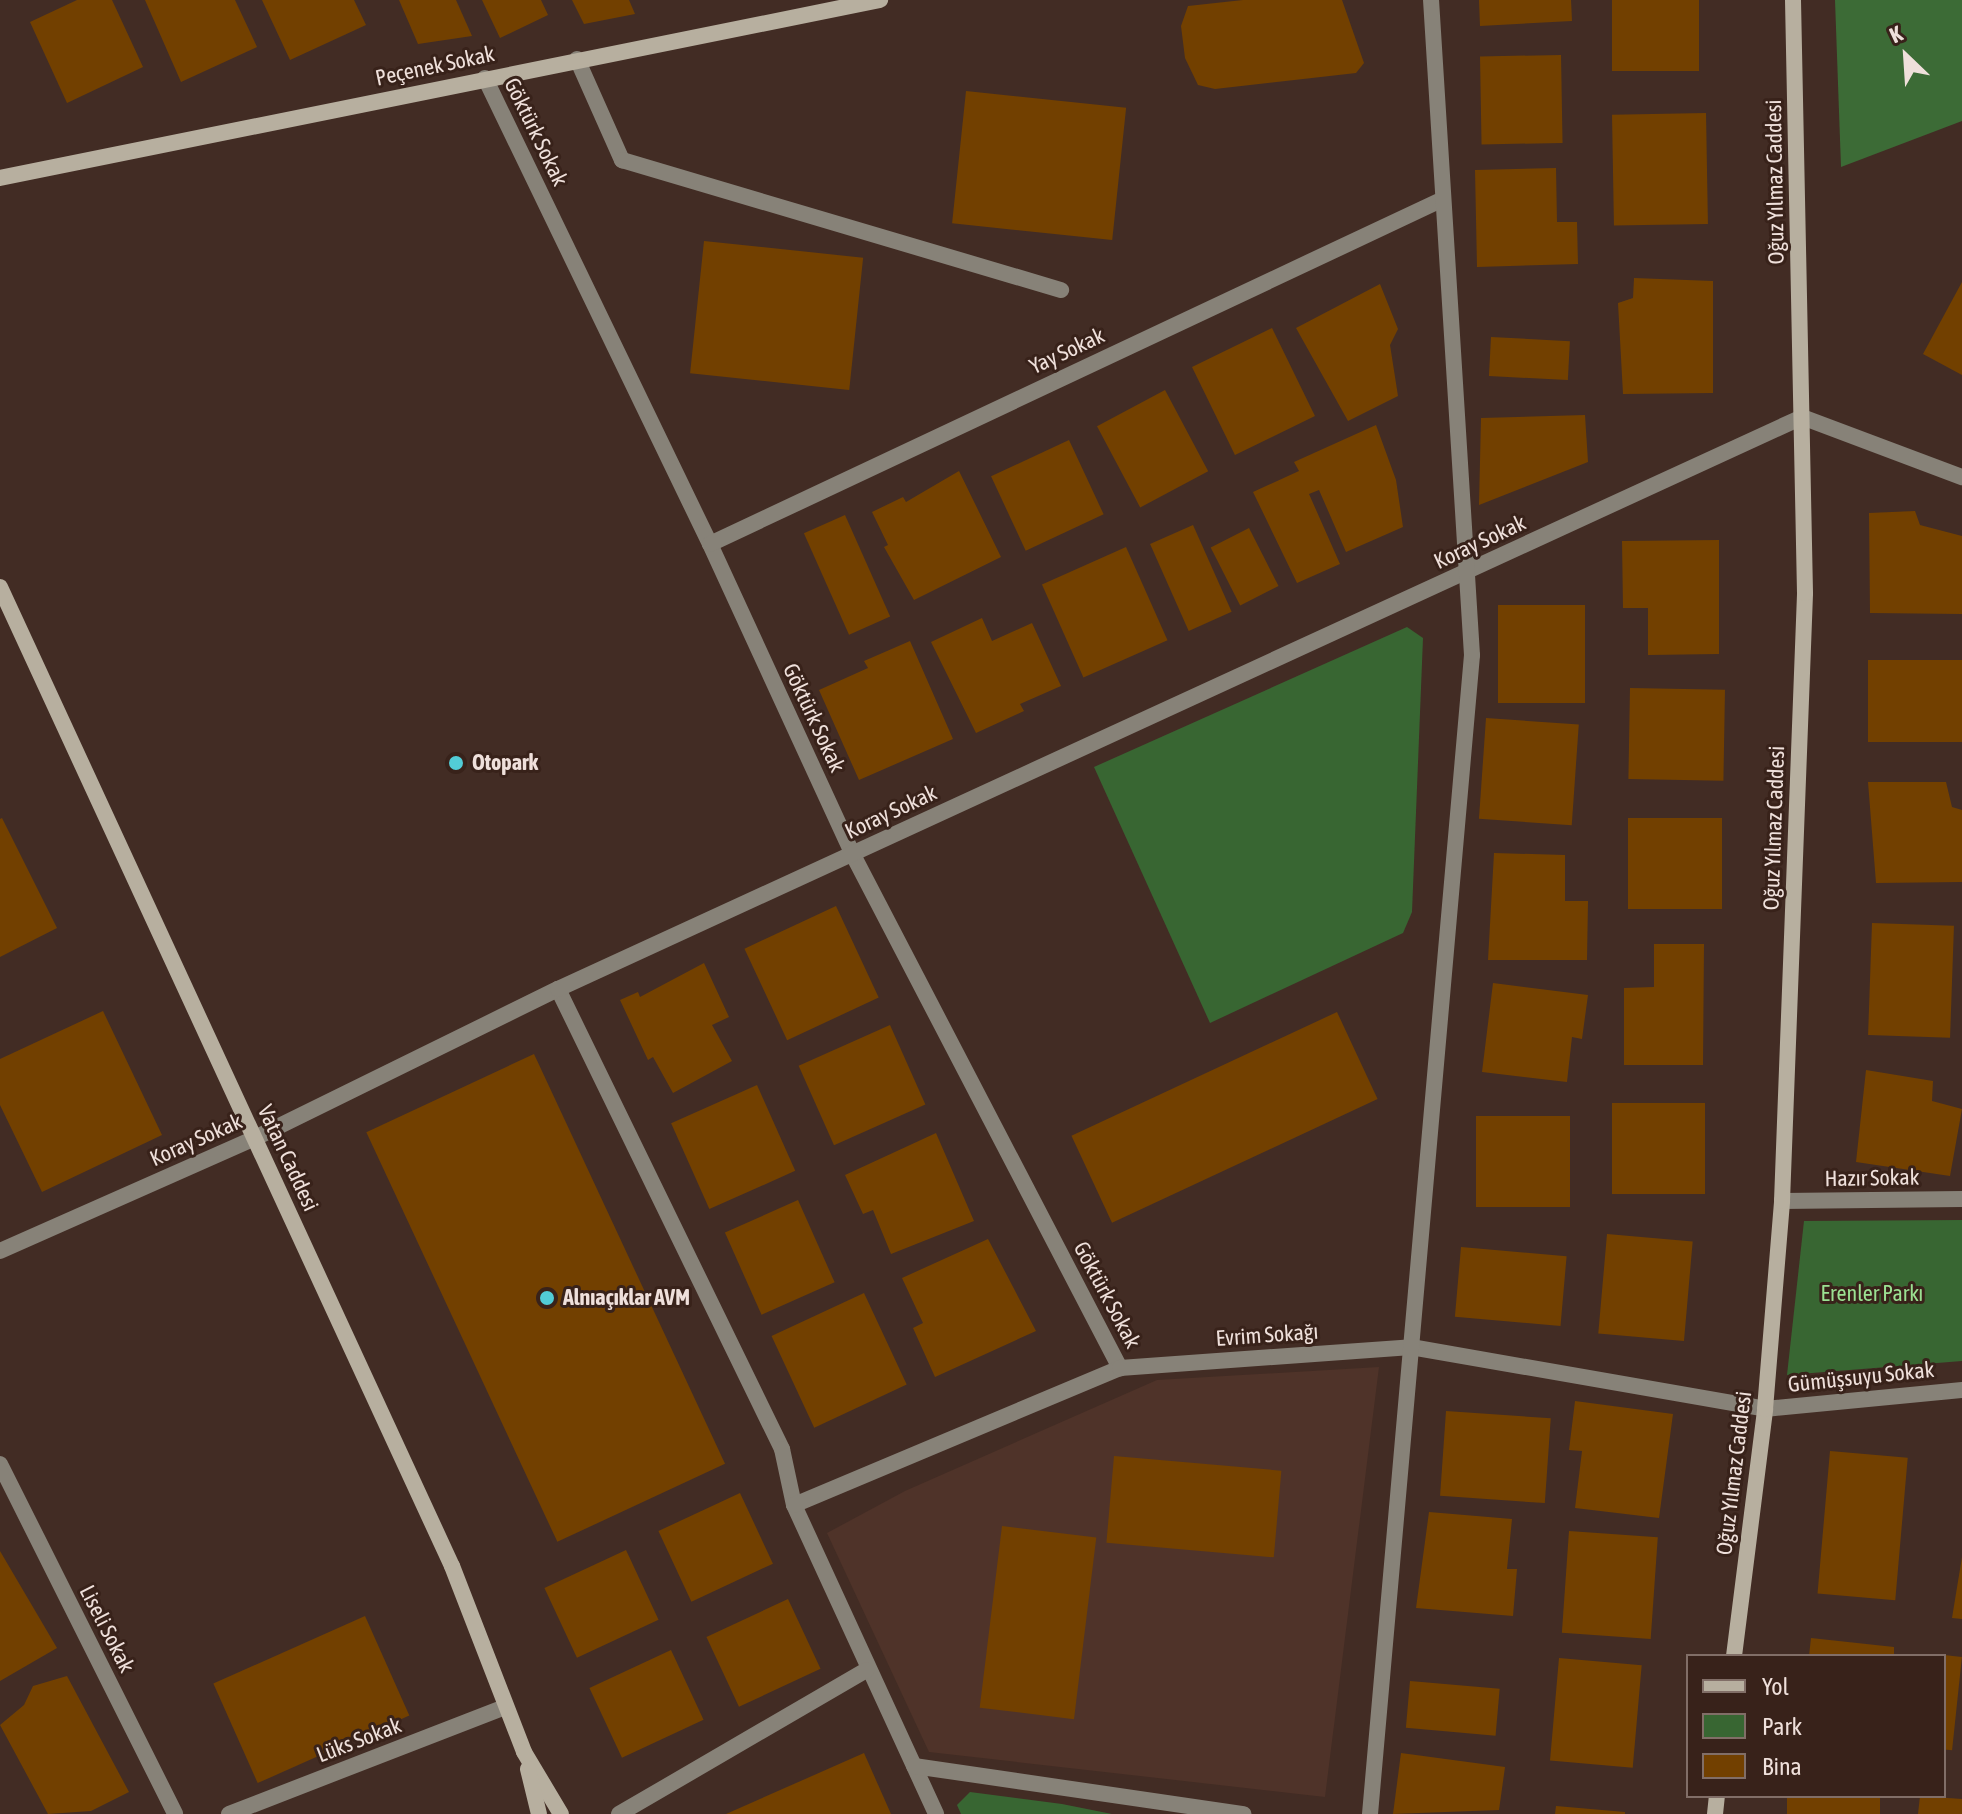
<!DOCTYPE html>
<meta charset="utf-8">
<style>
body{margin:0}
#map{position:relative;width:1962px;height:1814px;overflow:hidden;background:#422c24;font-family:"Asap Condensed",sans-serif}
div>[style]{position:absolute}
.built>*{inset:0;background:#4f3329}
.green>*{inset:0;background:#386632}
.forest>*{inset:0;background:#3c6b36}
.building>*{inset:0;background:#724000;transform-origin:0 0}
.lane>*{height:16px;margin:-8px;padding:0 8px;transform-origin:8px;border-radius:8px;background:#878278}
.street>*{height:16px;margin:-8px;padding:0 8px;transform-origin:8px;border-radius:8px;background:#878278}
.secondary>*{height:16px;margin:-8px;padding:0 8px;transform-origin:8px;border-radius:8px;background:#b7af9f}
.dots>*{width:22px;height:22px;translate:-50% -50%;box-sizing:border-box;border:4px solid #38221a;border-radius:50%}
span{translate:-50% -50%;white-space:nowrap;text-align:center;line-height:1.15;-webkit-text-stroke:6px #38221a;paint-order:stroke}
.street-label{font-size:22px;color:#efe0db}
.poi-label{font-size:22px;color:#efe0db;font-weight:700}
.left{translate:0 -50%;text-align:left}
.park-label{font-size:22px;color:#9be092}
.legend{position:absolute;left:1686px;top:1654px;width:260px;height:144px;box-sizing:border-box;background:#38221a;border:2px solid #816e67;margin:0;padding:10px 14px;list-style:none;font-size:24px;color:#efe0db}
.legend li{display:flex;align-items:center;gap:16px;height:40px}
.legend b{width:40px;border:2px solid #816e67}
.north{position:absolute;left:1866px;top:16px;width:80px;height:80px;-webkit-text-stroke:6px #38221a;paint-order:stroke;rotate:335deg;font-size:22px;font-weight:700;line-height:32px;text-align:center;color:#efe0db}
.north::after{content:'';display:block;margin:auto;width:28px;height:36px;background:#efe0db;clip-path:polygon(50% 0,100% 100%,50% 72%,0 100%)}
</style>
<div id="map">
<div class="built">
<div style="clip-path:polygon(1379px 1367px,1325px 1797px,929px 1752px,827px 1533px,905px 1491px,1157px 1380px)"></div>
</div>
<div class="green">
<div style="clip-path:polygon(1407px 627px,1423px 638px,1412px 912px,1403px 933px,1210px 1023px,1094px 767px)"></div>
<div style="clip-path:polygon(1962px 1220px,1962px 1361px,1787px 1375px,1804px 1221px)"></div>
<div style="clip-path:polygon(970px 1792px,1062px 1804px,1112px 1814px,961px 1814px,957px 1805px)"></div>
</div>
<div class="forest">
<div style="clip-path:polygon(1835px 0,1962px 0,1962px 121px,1841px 167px)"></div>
</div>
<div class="building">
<div style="clip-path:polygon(77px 0,112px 0,143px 67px,67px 103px,30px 22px)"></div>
<div style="clip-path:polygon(145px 0,235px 0,257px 47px,181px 82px)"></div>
<div style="clip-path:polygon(262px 0,354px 0,366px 25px,290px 60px)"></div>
<div style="clip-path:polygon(399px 0,456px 0,472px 36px,418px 44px)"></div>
<div style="clip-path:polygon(482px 0,541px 0,548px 15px,500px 38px)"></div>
<div style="clip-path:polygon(572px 0,629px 0,635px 14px,584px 24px)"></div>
<div style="clip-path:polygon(1243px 0,1342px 0,1364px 63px,1356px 73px,1215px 89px,1198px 85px,1185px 58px,1181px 26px,1188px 6px)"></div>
<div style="clip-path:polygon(1479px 0,1571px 0,1572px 21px,1480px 26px)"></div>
<div style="left:1612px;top:0;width:87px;height:71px"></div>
<div style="left:1561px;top:55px;width:88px;height:81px;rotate:89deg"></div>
<div style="left:966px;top:91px;width:161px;height:133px;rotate:6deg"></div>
<div style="left:1706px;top:113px;width:111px;height:94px;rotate:89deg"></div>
<div style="clip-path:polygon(1556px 168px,1557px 222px,1577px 222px,1578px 264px,1477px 267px,1475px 170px)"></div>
<div style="left:704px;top:241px;width:160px;height:133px;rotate:6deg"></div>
<div style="clip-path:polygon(1634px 278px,1713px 281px,1713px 393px,1623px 394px,1618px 303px,1633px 298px)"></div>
<div style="clip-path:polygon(1962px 282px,1962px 375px,1923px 354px)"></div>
<div style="clip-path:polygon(1380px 284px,1398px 329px,1390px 345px,1398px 396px,1348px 421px,1296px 328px)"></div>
<div style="left:1272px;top:328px;width:98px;height:89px;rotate:64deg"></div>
<div style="left:1491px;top:337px;width:79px;height:39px;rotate:3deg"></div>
<div style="left:1165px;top:390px;width:92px;height:77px;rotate:62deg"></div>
<div style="clip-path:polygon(1585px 415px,1588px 462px,1479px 505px,1481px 418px)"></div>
<div style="clip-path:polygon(1376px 425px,1396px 480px,1403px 527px,1346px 552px,1319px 490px,1309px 494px,1340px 564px,1297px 583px,1253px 492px,1299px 471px,1294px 462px)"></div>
<div style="left:1069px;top:440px;width:82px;height:86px;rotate:65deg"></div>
<div style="clip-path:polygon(959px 471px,1001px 557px,914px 600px,884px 547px,888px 545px,872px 512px,903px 497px,906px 502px)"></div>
<div style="clip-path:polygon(1915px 511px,1920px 525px,1962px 536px,1962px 614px,1870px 613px,1869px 513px)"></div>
<div style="left:845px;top:515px;width:111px;height:45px;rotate:66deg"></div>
<div style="left:1193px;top:525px;width:95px;height:47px;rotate:66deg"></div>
<div style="left:1249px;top:528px;width:65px;height:43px;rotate:63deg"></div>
<div style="clip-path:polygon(1719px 540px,1719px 654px,1648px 655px,1648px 608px,1623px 608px,1622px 541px)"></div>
<div style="left:1126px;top:547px;width:102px;height:92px;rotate:66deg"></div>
<div style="left:1498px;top:605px;width:87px;height:98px"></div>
<div style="clip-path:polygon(982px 618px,992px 641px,1032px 623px,1061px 686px,1020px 704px,1024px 711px,976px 733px,931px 642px)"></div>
<div style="clip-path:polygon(910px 641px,953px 739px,859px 780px,819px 690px,868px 668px,864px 661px)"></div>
<div style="left:1962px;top:660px;width:82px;height:94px;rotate:90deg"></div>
<div style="left:1630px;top:688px;width:95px;height:91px;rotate:1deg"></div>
<div style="left:1486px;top:718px;width:93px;height:101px;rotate:4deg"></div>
<div style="clip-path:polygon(1868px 782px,1946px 782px,1952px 807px,1962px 810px,1962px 882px,1876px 883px)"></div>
<div style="clip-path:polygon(2px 818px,57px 928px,0 957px,0 819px)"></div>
<div style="left:1628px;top:818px;width:94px;height:91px"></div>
<div style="clip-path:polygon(1494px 853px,1565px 855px,1565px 901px,1588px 901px,1587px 960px,1488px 960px)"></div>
<div style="left:836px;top:906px;width:101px;height:101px;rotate:65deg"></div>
<div style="left:1872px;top:923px;width:82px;height:112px;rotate:2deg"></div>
<div style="clip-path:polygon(1654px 944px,1704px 944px,1703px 1065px,1624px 1065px,1624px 988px,1654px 987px)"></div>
<div style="clip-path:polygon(704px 963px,729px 1017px,712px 1025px,732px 1061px,673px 1093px,653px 1057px,648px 1060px,620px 1000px,638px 992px,640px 997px)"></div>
<div style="clip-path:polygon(1493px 983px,1588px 995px,1582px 1039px,1572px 1037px,1567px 1082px,1482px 1072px)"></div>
<div style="clip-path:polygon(103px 1011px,162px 1135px,42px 1192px,0 1105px,0 1059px)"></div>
<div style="left:1337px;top:1012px;width:96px;height:293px;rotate:65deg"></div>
<div style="left:890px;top:1025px;width:87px;height:100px;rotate:66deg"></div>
<div style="left:534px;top:1054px;width:452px;height:185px;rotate:65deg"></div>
<div style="clip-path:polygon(1866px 1070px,1933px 1081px,1932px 1101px,1962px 1109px,1950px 1176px,1856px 1162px)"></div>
<div style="left:757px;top:1085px;width:94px;height:94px;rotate:66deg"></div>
<div style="left:1612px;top:1103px;width:93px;height:91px"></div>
<div style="left:1476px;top:1116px;width:94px;height:91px"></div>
<div style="clip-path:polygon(936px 1133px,974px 1221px,891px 1254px,873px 1210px,863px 1214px,845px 1175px)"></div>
<div style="left:798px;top:1200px;width:90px;height:80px;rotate:66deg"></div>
<div style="left:1607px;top:1234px;width:86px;height:100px;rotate:5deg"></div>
<div style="clip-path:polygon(988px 1239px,1036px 1331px,935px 1377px,913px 1328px,923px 1323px,902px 1278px)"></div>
<div style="left:1461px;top:1247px;width:106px;height:70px;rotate:5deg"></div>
<div style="left:864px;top:1293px;width:101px;height:102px;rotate:65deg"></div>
<div style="clip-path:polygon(1575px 1401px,1673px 1414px,1659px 1518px,1575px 1508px,1582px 1451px,1569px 1450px)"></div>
<div style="left:1446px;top:1411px;width:105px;height:85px;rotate:4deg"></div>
<div style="left:1830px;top:1451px;width:78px;height:143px;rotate:5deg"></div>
<div style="left:1114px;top:1456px;width:168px;height:87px;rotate:5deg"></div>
<div style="left:740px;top:1493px;width:78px;height:90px;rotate:65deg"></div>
<div style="clip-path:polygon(1429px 1512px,1512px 1519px,1507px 1569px,1517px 1569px,1513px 1616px,1416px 1608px)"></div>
<div style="left:1002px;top:1526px;width:95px;height:183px;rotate:7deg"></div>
<div style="left:1569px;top:1531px;width:89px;height:102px;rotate:4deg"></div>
<div style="left:626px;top:1550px;width:77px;height:90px;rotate:65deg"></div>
<div style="clip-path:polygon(0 1551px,57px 1648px,0 1681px)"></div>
<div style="clip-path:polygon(1962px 1557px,1962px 1619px,1952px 1618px)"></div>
<div style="left:788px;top:1599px;width:77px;height:90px;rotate:65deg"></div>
<div style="left:365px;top:1616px;width:109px;height:166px;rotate:66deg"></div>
<div style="clip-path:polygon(1811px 1638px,1894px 1647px,1894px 1656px,1809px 1656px)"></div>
<div style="left:671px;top:1650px;width:77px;height:90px;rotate:65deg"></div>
<div style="left:1944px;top:1655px;width:18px;height:94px;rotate:6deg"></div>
<div style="left:1559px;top:1658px;width:83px;height:103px;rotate:5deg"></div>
<div style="clip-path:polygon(67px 1676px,129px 1792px,91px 1811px,48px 1814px,0 1725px,24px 1705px,33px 1686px)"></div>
<div style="left:1410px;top:1681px;width:90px;height:47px;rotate:5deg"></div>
<div style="clip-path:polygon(864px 1753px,891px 1814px,726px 1814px)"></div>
<div style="clip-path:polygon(1401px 1753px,1505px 1767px,1499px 1810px,1393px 1814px)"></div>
<div style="left:1787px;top:1796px;width:93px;height:18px"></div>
<div style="clip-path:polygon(1920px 1796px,1962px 1799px,1962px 1814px,1918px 1814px)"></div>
<div style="clip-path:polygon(1556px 1806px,1625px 1812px,1625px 1814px,1555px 1814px)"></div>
</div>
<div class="lane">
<div style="left:577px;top:59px;width:111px;rotate:66deg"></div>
<div style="left:622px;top:160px;width:458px;rotate:16.5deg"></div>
</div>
<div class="street">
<div style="left:485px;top:78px;width:517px;rotate:64.23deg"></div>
<div style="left:710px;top:544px;width:340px;rotate:65.3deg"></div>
<div style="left:852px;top:853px;width:581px;rotate:62.51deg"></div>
<div style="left:710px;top:544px;width:810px;rotate:-25.2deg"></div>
<div style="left:558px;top:989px;width:512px;rotate:64.04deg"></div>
<div style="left:782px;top:1449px;width:57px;rotate:77.9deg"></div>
<div style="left:794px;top:1505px;width:340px;rotate:65.3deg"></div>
<div style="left:1782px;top:1201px;width:180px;rotate:-0.6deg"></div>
<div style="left:0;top:1251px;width:279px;rotate:-23.9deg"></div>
<div style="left:255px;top:1138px;width:338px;rotate:-26.2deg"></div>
<div style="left:558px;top:989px;width:1369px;rotate:-24.69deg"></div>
<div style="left:1802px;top:417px;width:171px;rotate:20.6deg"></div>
<div style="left:0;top:1464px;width:391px;rotate:63.4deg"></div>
<div style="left:794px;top:1505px;width:354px;rotate:-22.8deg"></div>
<div style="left:1120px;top:1368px;width:292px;rotate:-4.1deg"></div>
<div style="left:1411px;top:1347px;width:359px;rotate:9.9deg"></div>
<div style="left:1765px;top:1409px;width:198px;rotate:-5.5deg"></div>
<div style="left:914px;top:1766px;width:333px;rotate:8.3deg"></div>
<div style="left:229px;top:1814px;width:296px;rotate:-21.2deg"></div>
<div style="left:619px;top:1814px;width:286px;rotate:-30.2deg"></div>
<div style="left:1370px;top:1814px;width:1163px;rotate:-84.97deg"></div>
<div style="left:1472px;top:655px;width:656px;rotate:-93.58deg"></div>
</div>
<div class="secondary">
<div style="left:0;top:178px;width:898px;rotate:-11.44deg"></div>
<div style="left:0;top:587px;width:1078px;rotate:65.22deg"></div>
<div style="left:452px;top:1566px;width:199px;rotate:68.8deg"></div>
<div style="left:524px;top:1752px;width:72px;rotate:59.2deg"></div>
<div style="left:1734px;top:1656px;width:249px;rotate:-82.8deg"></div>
<div style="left:1765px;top:1409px;width:209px;rotate:-85.3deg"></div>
<div style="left:1782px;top:1201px;width:608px;rotate:-87.83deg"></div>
<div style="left:1805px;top:593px;width:593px;rotate:-91.16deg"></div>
<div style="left:528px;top:1769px;width:46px;rotate:76.3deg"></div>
<div style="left:1715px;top:1814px;width:18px;rotate:-84deg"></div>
</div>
<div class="dots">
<div style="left:456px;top:763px;background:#52ccd6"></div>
<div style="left:547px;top:1298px;background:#52ccd6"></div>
</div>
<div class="street-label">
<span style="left:435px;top:66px;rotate:-12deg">Peçenek Sokak</span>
<span style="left:536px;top:132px;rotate:64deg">Göktürk Sokak</span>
<span style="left:1775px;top:182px;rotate:-91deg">Oğuz Yılmaz Caddesi</span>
<span style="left:1067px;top:351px;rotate:-25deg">Yay Sokak</span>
<span style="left:1480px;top:542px;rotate:-25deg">Koray Sokak</span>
<span style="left:814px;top:718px;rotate:65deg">Göktürk Sokak</span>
<span style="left:891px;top:812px;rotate:-25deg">Koray Sokak</span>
<span style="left:1774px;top:828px;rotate:-88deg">Oğuz Yılmaz Caddesi</span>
<span style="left:196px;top:1140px;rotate:-24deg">Koray Sokak</span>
<span style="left:288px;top:1158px;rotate:65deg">Vatan Caddesi</span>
<span style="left:1872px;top:1178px;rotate:-1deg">Hazır Sokak</span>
<span style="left:1107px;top:1295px;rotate:62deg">Göktürk Sokak</span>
<span style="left:1267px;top:1335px;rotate:-4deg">Evrim Sokağı</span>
<span style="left:1861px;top:1377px;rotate:-6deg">Gümüşsuyu Sokak</span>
<span style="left:1734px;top:1473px;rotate:-83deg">Oğuz Yılmaz Caddesi</span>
<span style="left:107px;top:1629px;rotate:63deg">Liseli Sokak</span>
<span style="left:359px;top:1740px;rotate:-21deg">Lüks Sokak</span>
</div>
<div class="poi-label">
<span class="left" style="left:472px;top:763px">Otopark</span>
<span class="left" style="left:563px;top:1298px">Alnıaçıklar AVM</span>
</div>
<div class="park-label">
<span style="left:1872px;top:1294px">Erenler Parkı</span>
</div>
<ul class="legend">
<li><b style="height:10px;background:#b7af9f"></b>Yol</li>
<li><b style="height:22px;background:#386632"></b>Park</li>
<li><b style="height:22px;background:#724000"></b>Bina</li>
</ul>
<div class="north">K</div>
</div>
